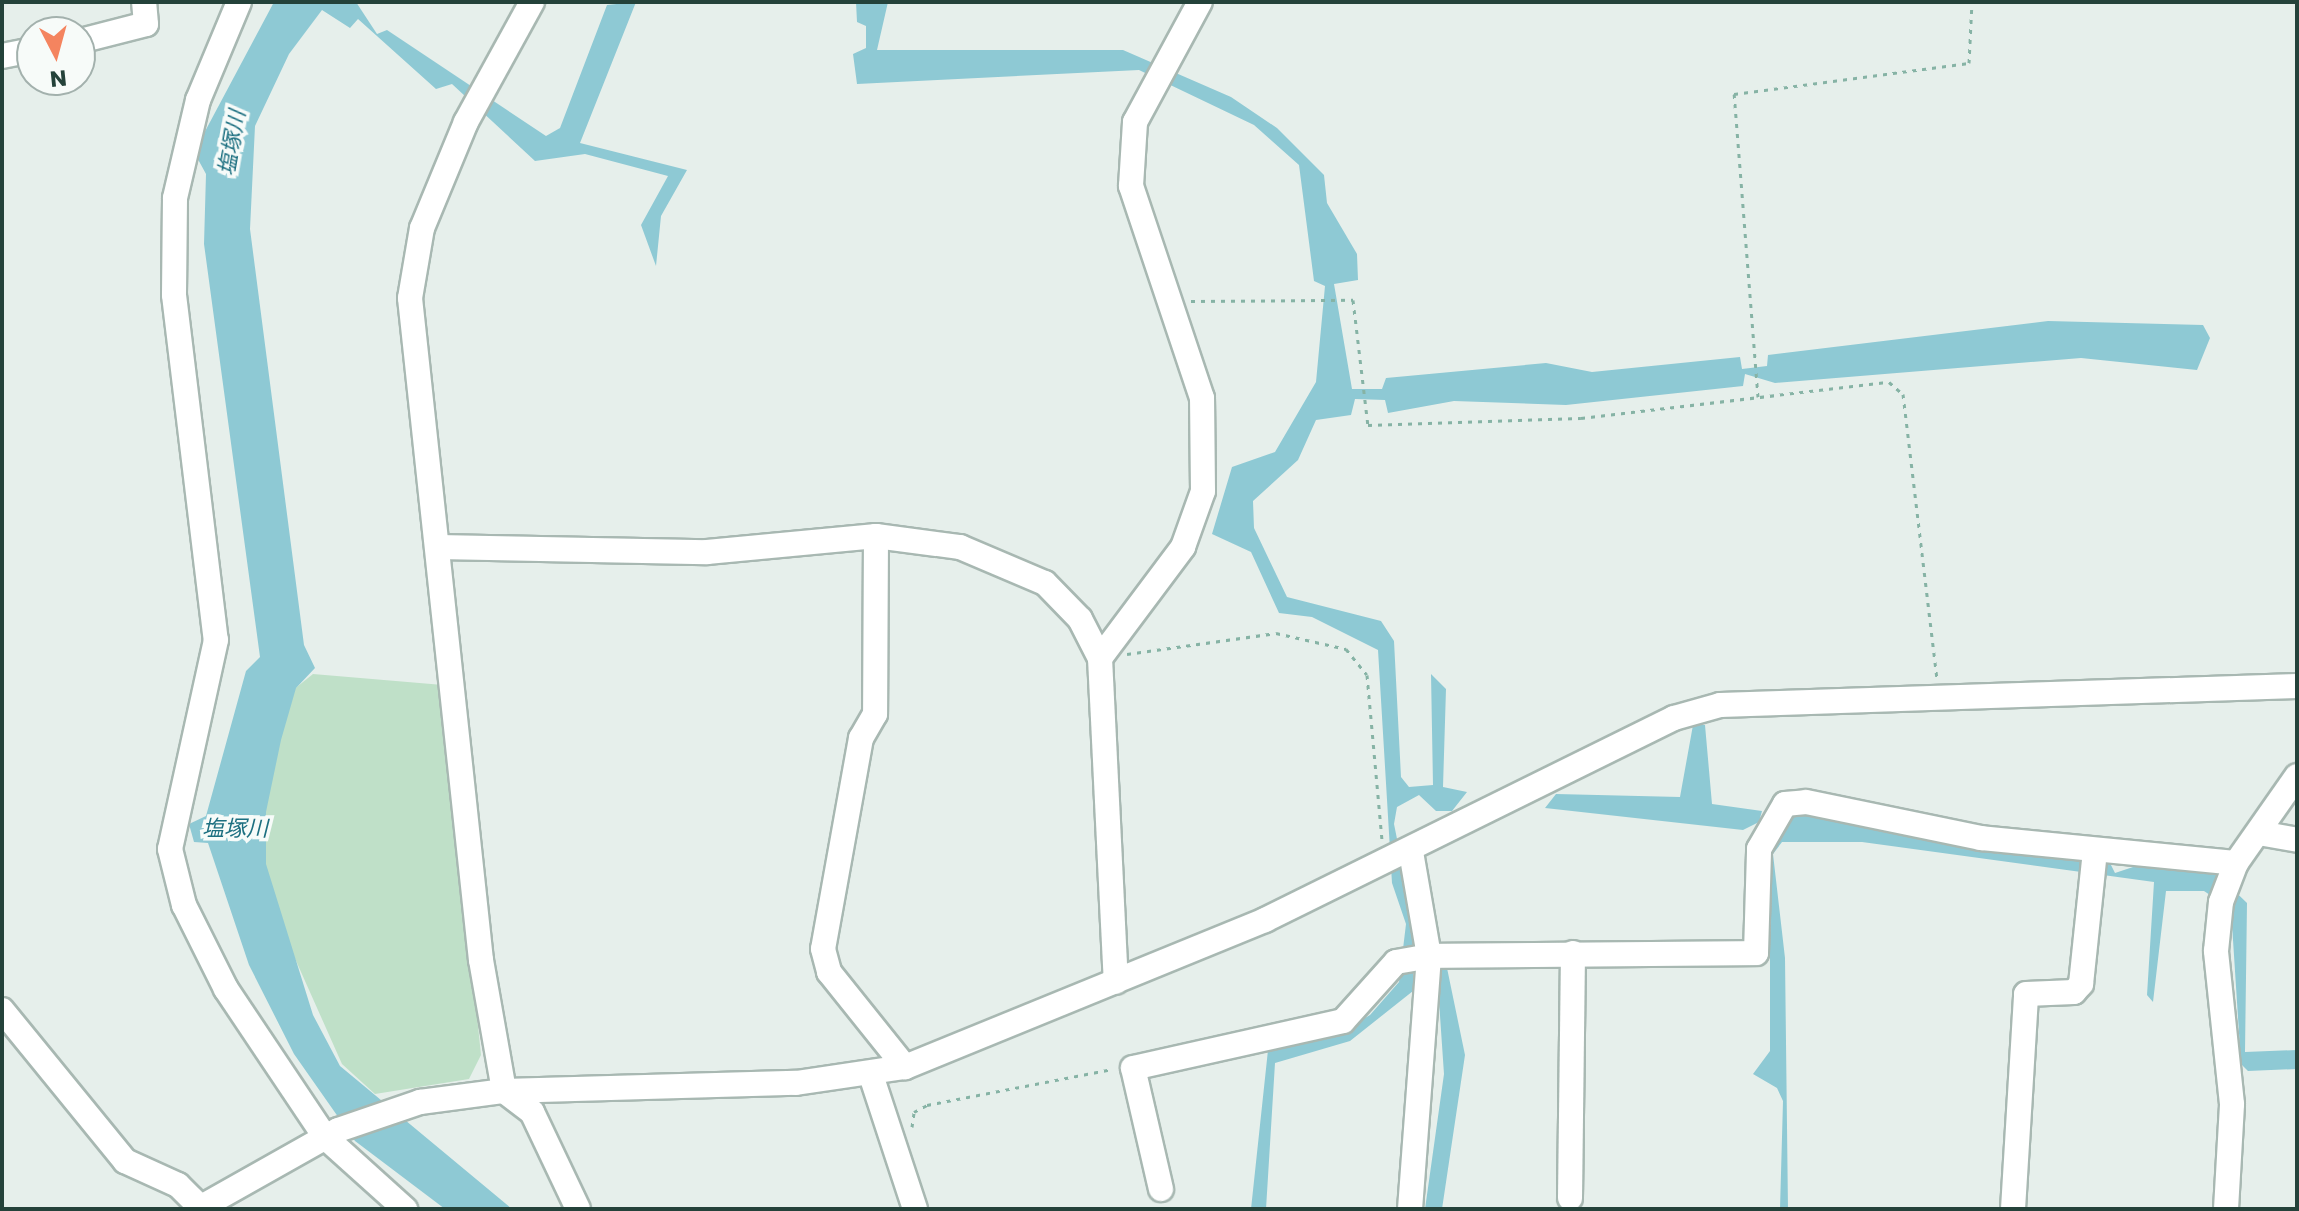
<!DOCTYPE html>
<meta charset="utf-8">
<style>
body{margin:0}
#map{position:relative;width:2299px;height:1211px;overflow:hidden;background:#e6efeb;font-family:Poppins,"Noto Sans JP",sans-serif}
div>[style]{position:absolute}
.green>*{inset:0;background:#bfe0c8}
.water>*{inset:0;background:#8ec9d4}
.path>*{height:3px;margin-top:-1.5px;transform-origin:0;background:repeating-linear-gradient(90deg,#86b3a5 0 4px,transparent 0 10px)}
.roads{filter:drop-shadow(2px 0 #a8b8b2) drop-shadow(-2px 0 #a8b8b2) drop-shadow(0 2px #a8b8b2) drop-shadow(0 -2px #a8b8b2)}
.minor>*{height:24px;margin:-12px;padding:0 12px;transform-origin:12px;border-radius:12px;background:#fff}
span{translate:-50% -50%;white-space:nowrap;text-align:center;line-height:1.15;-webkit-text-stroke:7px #f7fbf9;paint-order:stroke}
.water-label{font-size:22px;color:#1c6f80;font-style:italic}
.frame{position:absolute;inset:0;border:4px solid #24423a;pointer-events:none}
.north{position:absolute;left:16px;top:16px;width:80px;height:80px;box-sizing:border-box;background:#f7fbf9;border:2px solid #a3b1ad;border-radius:50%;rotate:174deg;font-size:22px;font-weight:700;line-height:32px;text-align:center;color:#24423a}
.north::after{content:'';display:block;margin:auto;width:28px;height:36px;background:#f4845f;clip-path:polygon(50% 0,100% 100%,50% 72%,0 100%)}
</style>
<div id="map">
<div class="green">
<div style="clip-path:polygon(313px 674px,443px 685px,481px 1055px,469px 1079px,375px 1094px,342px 1064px,293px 954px,273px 927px,251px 803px,288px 694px)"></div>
</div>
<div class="water">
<div style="clip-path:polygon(274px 2px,356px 2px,377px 34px,387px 30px,546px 136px,560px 128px,607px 5px,636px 2px,580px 143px,687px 170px,661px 216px,656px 266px,641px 225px,668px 176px,585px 154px,535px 161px,452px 84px,436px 89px,358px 19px,350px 28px,322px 10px,289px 54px,255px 126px,250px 229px,304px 645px,315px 668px,296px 688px,281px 740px,266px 812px,266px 864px,313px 1015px,340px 1066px,512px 1209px,445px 1209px,355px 1141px,294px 1054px,249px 965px,208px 843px,194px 842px,189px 824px,206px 816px,246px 671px,260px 657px,204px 244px,206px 174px,194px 152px)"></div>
<div style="clip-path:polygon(856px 2px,888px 2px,877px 50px,1123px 50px,1231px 97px,1277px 128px,1324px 175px,1327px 203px,1357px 254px,1358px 280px,1334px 284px,1352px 389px,1382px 389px,1386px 378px,1546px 363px,1592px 372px,1740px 357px,1742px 369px,1767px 366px,1768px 355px,2048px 321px,2203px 325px,2210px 338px,2197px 370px,2081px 358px,1775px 383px,1745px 374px,1743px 386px,1566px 405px,1454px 401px,1388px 413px,1385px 400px,1355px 399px,1351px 415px,1316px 420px,1298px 460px,1253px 501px,1254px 528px,1287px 597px,1381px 621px,1394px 641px,1401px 777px,1409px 787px,1433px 785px,1431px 674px,1446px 689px,1443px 787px,1467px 792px,1452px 811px,1436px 811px,1419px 795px,1397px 807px,1394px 824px,1413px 918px,1413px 991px,1350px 1041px,1275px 1063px,1266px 1209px,1251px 1209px,1268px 1050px,1336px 1035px,1370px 1015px,1399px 982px,1406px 924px,1392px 883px,1378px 650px,1312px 617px,1279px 613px,1251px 552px,1212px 534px,1232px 467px,1275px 452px,1316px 382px,1325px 286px,1314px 281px,1299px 165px,1254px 125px,1139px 70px,857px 84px,853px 54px,866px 48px,866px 26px,857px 22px)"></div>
<div style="clip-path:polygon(1693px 725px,1705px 725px,1712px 804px,1762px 811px,1759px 822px,1743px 830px,1545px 808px,1556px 794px,1680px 797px)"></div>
<div style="clip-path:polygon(1806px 811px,1921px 831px,1953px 845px,2110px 863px,2115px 873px,2136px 866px,2215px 872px,2247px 903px,2245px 1052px,2297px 1050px,2297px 1069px,2248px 1071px,2241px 1064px,2231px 909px,2204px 891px,2166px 891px,2153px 1002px,2147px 995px,2154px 882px,1862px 842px,1782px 842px,1773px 854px,1785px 958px,1788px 1209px,1780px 1209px,1783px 1101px,1777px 1088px,1753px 1074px,1770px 1051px,1770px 851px,1790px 812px)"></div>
<div style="clip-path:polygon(1447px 968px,1465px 1055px,1442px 1209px,1425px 1209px,1444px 1074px,1437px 972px)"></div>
</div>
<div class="path">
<div style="left:1191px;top:301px;width:162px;rotate:-0.4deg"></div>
<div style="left:1353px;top:300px;width:126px;rotate:83.2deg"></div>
<div style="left:1368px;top:425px;width:213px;rotate:-1.9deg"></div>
<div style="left:1581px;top:418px;width:310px;rotate:-6.7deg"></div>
<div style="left:1889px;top:382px;width:18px;rotate:41deg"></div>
<div style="left:1903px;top:394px;width:286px;rotate:83.2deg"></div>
<div style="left:1758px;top:397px;width:304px;rotate:-94.5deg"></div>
<div style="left:1734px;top:94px;width:237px;rotate:-7.5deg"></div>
<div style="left:1969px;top:63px;width:61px;rotate:-87.2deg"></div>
<div style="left:1127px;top:654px;width:150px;rotate:-8deg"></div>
<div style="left:1276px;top:633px;width:72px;rotate:12.9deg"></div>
<div style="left:1346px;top:649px;width:33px;rotate:51deg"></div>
<div style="left:1367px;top:675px;width:165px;rotate:84.8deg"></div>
<div style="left:912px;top:1127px;width:15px;rotate:-82deg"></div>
<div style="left:914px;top:1112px;width:15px;rotate:-28deg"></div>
<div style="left:927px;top:1105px;width:189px;rotate:-11deg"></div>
</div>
<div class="roads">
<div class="minor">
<div style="left:239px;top:2px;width:106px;rotate:112.7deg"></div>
<div style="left:198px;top:100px;width:101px;rotate:103.2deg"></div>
<div style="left:175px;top:198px;width:97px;rotate:90.6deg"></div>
<div style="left:174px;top:295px;width:348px;rotate:83.1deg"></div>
<div style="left:216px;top:640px;width:214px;rotate:102.4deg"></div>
<div style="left:170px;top:849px;width:58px;rotate:76deg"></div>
<div style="left:184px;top:905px;width:94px;rotate:63.4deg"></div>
<div style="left:226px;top:989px;width:178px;rotate:56.2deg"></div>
<div style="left:325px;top:1137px;width:108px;rotate:42deg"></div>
<div style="left:532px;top:2px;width:137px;rotate:118.8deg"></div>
<div style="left:466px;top:122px;width:115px;rotate:112.5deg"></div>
<div style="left:422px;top:228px;width:71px;rotate:99.7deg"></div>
<div style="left:410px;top:298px;width:666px;rotate:83.88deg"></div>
<div style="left:481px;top:960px;width:133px;rotate:80deg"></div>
<div style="left:504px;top:1091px;width:35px;rotate:37deg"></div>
<div style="left:532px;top:1112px;width:107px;rotate:64.6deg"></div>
<div style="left:80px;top:41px;width:68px;rotate:-14.4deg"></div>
<div style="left:146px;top:24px;width:22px;rotate:-95deg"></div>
<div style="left:2px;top:56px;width:31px;rotate:-11deg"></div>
<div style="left:876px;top:536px;width:178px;rotate:90.3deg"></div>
<div style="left:875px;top:714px;width:28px;rotate:120deg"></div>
<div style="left:861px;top:738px;width:214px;rotate:100.2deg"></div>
<div style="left:823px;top:949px;width:24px;rotate:75deg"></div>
<div style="left:829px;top:972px;width:122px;rotate:51.3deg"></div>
<div style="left:438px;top:547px;width:269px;rotate:1.1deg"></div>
<div style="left:707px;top:552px;width:170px;rotate:-5.4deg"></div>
<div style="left:876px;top:536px;width:85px;rotate:7.5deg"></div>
<div style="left:960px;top:547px;width:92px;rotate:23deg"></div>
<div style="left:1045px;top:583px;width:50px;rotate:45.8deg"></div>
<div style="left:1080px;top:619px;width:44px;rotate:62.9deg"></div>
<div style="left:1100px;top:658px;width:324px;rotate:87.2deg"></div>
<div style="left:1100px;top:658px;width:139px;rotate:-53.2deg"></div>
<div style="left:1183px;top:547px;width:59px;rotate:-70.3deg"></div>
<div style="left:1203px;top:491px;width:93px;rotate:-90.6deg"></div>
<div style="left:1202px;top:398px;width:224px;rotate:-108.5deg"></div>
<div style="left:1131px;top:186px;width:64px;rotate:-86.4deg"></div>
<div style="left:1135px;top:122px;width:136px;rotate:-61.6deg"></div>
<div style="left:2259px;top:833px;width:39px;rotate:10deg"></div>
<div style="left:2px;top:1010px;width:195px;rotate:50.8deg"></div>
<div style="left:125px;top:1161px;width:58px;rotate:24.4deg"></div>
<div style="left:178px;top:1185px;width:34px;rotate:45deg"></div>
<div style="left:871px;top:1075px;width:141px;rotate:71.8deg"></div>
<div style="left:1161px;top:1189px;width:124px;rotate:-103deg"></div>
<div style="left:1133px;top:1068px;width:215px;rotate:-12.6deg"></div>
<div style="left:1343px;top:1021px;width:79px;rotate:-48.1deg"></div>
<div style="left:1396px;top:962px;width:34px;rotate:-10deg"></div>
<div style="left:1429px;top:956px;width:327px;rotate:-0.5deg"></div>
<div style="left:1756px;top:953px;width:104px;rotate:-88.3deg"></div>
<div style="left:1759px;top:849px;width:52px;rotate:-60deg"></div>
<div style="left:1785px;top:804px;width:21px;rotate:-5deg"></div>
<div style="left:1806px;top:802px;width:179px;rotate:11.6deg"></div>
<div style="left:1981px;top:838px;width:256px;rotate:5.6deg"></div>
<div style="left:1570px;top:1198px;width:245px;rotate:-89.3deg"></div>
<div style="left:198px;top:1209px;width:161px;rotate:-29.4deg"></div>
<div style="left:338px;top:1130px;width:87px;rotate:-18.9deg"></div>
<div style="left:420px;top:1102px;width:85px;rotate:-7.5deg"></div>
<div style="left:504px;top:1091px;width:292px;rotate:-1.6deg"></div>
<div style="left:796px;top:1083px;width:110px;rotate:-8.4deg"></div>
<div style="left:905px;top:1067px;width:389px;rotate:-22.2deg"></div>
<div style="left:1265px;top:920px;width:456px;rotate:-26.3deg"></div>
<div style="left:1674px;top:718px;width:48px;rotate:-15.8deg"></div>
<div style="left:1720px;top:705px;width:577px;rotate:-1.89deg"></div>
<div style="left:1410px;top:1209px;width:254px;rotate:-85.7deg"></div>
<div style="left:1429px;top:956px;width:106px;rotate:-99.8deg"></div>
<div style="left:2013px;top:1209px;width:215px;rotate:-86.5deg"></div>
<div style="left:2026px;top:994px;width:48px;rotate:-2.4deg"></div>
<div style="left:2074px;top:992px;width:11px;rotate:-49deg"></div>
<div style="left:2081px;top:984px;width:134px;rotate:-84deg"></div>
<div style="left:2226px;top:1209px;width:105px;rotate:-86.7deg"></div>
<div style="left:2232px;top:1104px;width:154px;rotate:-96deg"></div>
<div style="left:2216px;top:951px;width:49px;rotate:-84.2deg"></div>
<div style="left:2221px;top:902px;width:42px;rotate:-69deg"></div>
<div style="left:2236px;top:863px;width:106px;rotate:-55deg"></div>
</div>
</div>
<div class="water-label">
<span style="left:232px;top:143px;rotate:-80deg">塩塚川</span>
<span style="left:235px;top:829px">塩塚川</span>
</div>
<div class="frame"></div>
<div class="north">N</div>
</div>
